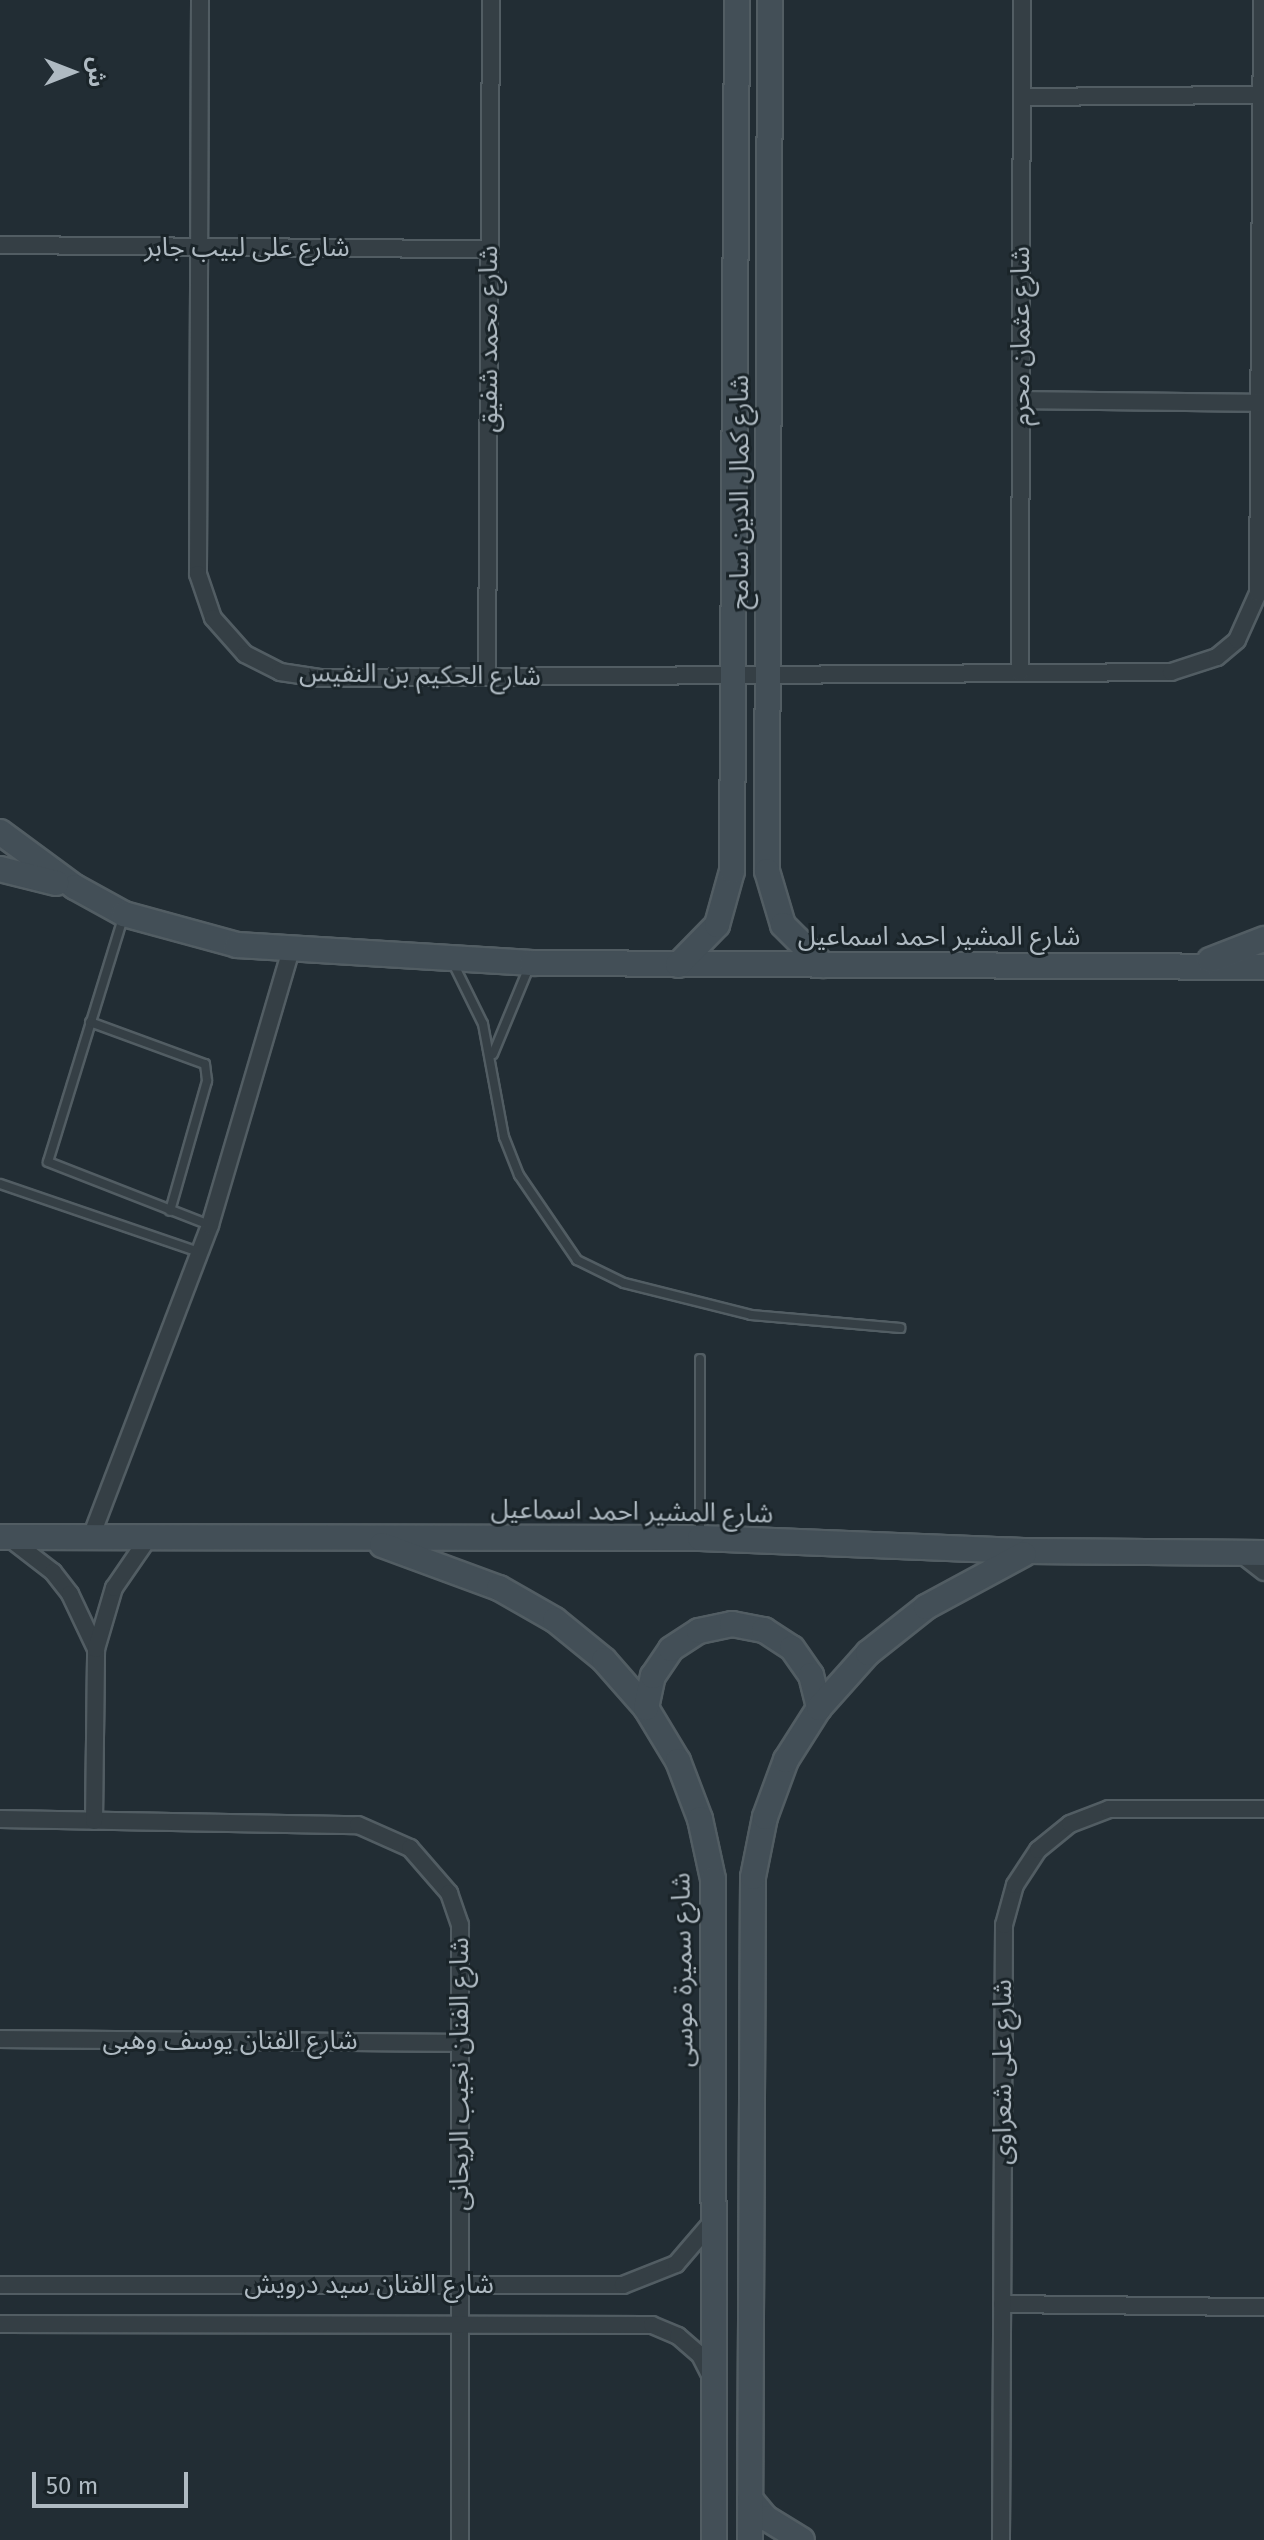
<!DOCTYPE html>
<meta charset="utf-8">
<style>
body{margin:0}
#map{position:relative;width:1264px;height:2540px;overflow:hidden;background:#222d34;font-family:"Fira Sans","Noto Sans Arabic",sans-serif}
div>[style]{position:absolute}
.roads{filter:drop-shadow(2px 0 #525d63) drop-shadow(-2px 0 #525d63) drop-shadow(0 2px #525d63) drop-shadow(0 -2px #525d63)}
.lane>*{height:8px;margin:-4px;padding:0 4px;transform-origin:4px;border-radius:4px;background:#353f45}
.street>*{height:16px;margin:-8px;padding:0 8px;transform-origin:8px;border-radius:8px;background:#353f45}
.secondary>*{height:24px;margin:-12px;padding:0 12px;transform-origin:12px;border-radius:12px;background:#434f57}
span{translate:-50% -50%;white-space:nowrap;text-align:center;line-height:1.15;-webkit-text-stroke:6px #1a2429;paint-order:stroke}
.street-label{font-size:26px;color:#afbac2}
.north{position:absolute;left:32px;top:32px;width:80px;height:80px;-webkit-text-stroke:6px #1a2429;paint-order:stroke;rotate:90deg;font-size:22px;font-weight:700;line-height:32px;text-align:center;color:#afbac2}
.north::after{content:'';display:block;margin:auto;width:28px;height:36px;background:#afbac2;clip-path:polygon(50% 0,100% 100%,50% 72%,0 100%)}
.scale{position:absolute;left:32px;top:2472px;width:156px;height:36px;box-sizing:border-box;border:4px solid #afbac2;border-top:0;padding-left:10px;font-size:24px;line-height:28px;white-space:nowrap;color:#afbac2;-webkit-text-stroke:6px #1a2429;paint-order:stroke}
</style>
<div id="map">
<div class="roads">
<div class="lane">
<div style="left:123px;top:918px;width:255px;rotate:107.1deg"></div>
<div style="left:48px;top:1162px;width:174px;rotate:21.3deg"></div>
<div style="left:452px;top:961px;width:70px;rotate:63.8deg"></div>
<div style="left:483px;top:1024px;width:115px;rotate:79.5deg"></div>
<div style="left:504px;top:1137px;width:41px;rotate:68.5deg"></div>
<div style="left:519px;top:1175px;width:103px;rotate:55.7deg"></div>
<div style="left:577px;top:1260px;width:52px;rotate:26.1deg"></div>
<div style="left:624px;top:1283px;width:131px;rotate:14.1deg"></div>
<div style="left:751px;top:1315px;width:150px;rotate:5deg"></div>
<div style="left:90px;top:1022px;width:122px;rotate:20.1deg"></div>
<div style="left:205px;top:1064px;width:17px;rotate:83deg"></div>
<div style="left:207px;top:1081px;width:135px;rotate:105.9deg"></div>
<div style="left:493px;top:1054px;width:94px;rotate:-67.5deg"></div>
<div style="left:0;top:1184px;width:210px;rotate:18.9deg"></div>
<div style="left:700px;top:1534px;width:175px;rotate:-90deg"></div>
</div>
<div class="street">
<div style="left:200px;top:0;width:574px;rotate:90.2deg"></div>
<div style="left:198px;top:574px;width:46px;rotate:71.2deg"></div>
<div style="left:213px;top:618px;width:48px;rotate:48.4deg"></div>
<div style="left:245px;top:654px;width:39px;rotate:27deg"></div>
<div style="left:280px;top:672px;width:40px;rotate:8.5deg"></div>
<div style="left:320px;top:678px;width:851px;rotate:-0.4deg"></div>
<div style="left:1171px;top:672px;width:48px;rotate:-18.1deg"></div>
<div style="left:1217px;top:657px;width:26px;rotate:-40deg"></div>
<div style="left:1237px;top:640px;width:51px;rotate:-65.9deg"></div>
<div style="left:1258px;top:593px;width:593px;rotate:-89.61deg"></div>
<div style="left:1022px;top:97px;width:240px;rotate:-0.5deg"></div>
<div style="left:0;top:245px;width:489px;rotate:0.5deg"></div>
<div style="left:1021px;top:400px;width:243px;rotate:0.7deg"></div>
<div style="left:1020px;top:673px;width:673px;rotate:-89.83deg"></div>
<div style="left:487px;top:677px;width:677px;rotate:-89.66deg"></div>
<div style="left:91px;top:1537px;width:334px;rotate:-69.1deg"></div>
<div style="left:210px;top:1225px;width:287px;rotate:-73.6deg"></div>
<div style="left:9px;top:1538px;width:56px;rotate:37.7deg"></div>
<div style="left:53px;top:1572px;width:28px;rotate:52deg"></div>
<div style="left:70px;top:1594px;width:61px;rotate:64.7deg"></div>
<div style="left:1241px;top:1554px;width:29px;rotate:38deg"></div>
<div style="left:0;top:1819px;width:358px;rotate:1deg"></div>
<div style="left:358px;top:1825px;width:57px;rotate:23.9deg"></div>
<div style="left:410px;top:1848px;width:60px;rotate:49.1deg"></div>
<div style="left:449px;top:1893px;width:34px;rotate:71deg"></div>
<div style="left:460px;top:1925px;width:615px;rotate:90deg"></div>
<div style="left:94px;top:1821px;width:172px;rotate:-89.3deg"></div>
<div style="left:96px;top:1649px;width:64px;rotate:-73.6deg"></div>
<div style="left:114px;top:1588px;width:62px;rotate:-55.5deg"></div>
<div style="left:0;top:2039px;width:460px;rotate:0.5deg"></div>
<div style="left:0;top:2285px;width:623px"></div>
<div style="left:623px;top:2285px;width:57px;rotate:-21.6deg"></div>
<div style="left:676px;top:2264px;width:55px;rotate:-49.4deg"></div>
<div style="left:1002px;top:2304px;width:262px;rotate:0.7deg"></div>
<div style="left:0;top:2324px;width:652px;rotate:0.09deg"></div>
<div style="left:652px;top:2325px;width:28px;rotate:23deg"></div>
<div style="left:678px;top:2336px;width:29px;rotate:41deg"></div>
<div style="left:700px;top:2355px;width:25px;rotate:63deg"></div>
<div style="left:1001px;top:2540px;width:615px;rotate:-89.72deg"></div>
<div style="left:1004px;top:1925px;width:41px;rotate:-74.6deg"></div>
<div style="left:1015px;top:1885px;width:42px;rotate:-56.7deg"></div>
<div style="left:1038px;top:1850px;width:41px;rotate:-39.1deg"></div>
<div style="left:1070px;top:1824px;width:42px;rotate:-21deg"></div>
<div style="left:1109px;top:1809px;width:155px"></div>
</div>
<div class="secondary">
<div style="left:770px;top:0;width:871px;rotate:90.2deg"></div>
<div style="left:767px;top:871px;width:56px;rotate:73.5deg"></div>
<div style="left:783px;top:925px;width:57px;rotate:45deg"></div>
<div style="left:0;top:832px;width:93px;rotate:36.3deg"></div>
<div style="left:75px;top:887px;width:56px;rotate:28.9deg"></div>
<div style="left:124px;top:914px;width:117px;rotate:15.3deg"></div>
<div style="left:237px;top:945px;width:296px;rotate:3.5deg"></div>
<div style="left:532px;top:963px;width:732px;rotate:0.31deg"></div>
<div style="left:0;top:869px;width:58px;rotate:14deg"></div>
<div style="left:1210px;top:960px;width:58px;rotate:-21.3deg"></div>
<div style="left:678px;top:965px;width:56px;rotate:-45.7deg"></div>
<div style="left:717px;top:925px;width:56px;rotate:-74.5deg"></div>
<div style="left:732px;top:871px;width:871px;rotate:-89.67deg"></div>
<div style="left:0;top:1537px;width:700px;rotate:0.08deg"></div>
<div style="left:700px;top:1538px;width:329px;rotate:2.3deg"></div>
<div style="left:1029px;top:1551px;width:235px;rotate:0.5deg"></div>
<div style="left:382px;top:1545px;width:125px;rotate:20.2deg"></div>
<div style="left:499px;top:1588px;width:64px;rotate:29.7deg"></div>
<div style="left:555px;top:1620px;width:63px;rotate:39.2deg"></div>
<div style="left:604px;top:1660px;width:64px;rotate:48.8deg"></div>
<div style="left:646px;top:1708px;width:62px;rotate:58.9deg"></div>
<div style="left:678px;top:1761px;width:62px;rotate:69.2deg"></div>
<div style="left:700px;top:1819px;width:61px;rotate:77.8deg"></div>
<div style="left:713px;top:1879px;width:661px;rotate:89.91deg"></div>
<div style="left:646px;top:1708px;width:33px;rotate:-78deg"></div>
<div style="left:653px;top:1676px;width:32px;rotate:-56deg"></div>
<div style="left:671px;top:1649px;width:33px;rotate:-33deg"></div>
<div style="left:699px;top:1631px;width:34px;rotate:-12deg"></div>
<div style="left:732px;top:1624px;width:33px;rotate:11deg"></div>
<div style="left:764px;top:1630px;width:33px;rotate:33deg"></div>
<div style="left:792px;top:1648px;width:33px;rotate:55deg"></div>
<div style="left:811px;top:1675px;width:34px;rotate:76deg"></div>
<div style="left:750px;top:2499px;width:25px;rotate:50deg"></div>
<div style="left:766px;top:2518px;width:42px;rotate:31.4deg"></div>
<div style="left:750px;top:2540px;width:663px;rotate:-89.74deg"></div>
<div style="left:753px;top:1877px;width:61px;rotate:-78.7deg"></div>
<div style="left:765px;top:1817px;width:61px;rotate:-69.8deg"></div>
<div style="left:786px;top:1760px;width:62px;rotate:-57.6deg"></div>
<div style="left:819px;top:1708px;width:74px;rotate:-48.3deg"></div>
<div style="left:868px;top:1653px;width:74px;rotate:-38.4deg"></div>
<div style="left:926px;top:1607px;width:111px;rotate:-28.4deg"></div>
</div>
</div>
<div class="street-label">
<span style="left:247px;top:248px">شارع على لبيب جابر</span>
<span style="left:1021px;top:336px;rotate:-90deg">شارع عثمان محرم</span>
<span style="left:489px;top:339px;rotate:-90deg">شارع محمد شفيق</span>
<span style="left:740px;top:492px;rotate:-90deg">شارع كمال الدين سامح</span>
<span style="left:420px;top:675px;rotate:1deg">شارع الحكيم بن النفيس</span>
<span style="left:939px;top:937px">شارع المشير احمد اسماعيل</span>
<span style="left:632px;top:1512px;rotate:1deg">شارع المشير احمد اسماعيل</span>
<span style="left:683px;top:1970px;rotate:-91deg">شارع سميرة موسى</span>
<span style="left:230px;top:2041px">شارع الفنان يوسف وهبى</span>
<span style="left:1003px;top:2072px;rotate:-90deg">شارع على شعراوى</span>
<span style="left:460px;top:2074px;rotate:-90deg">شارع الفنان نجيب الريحانى</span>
<span style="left:369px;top:2285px">شارع الفنان سيد درويش</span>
</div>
<div class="north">ش</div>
<div class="scale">50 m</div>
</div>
